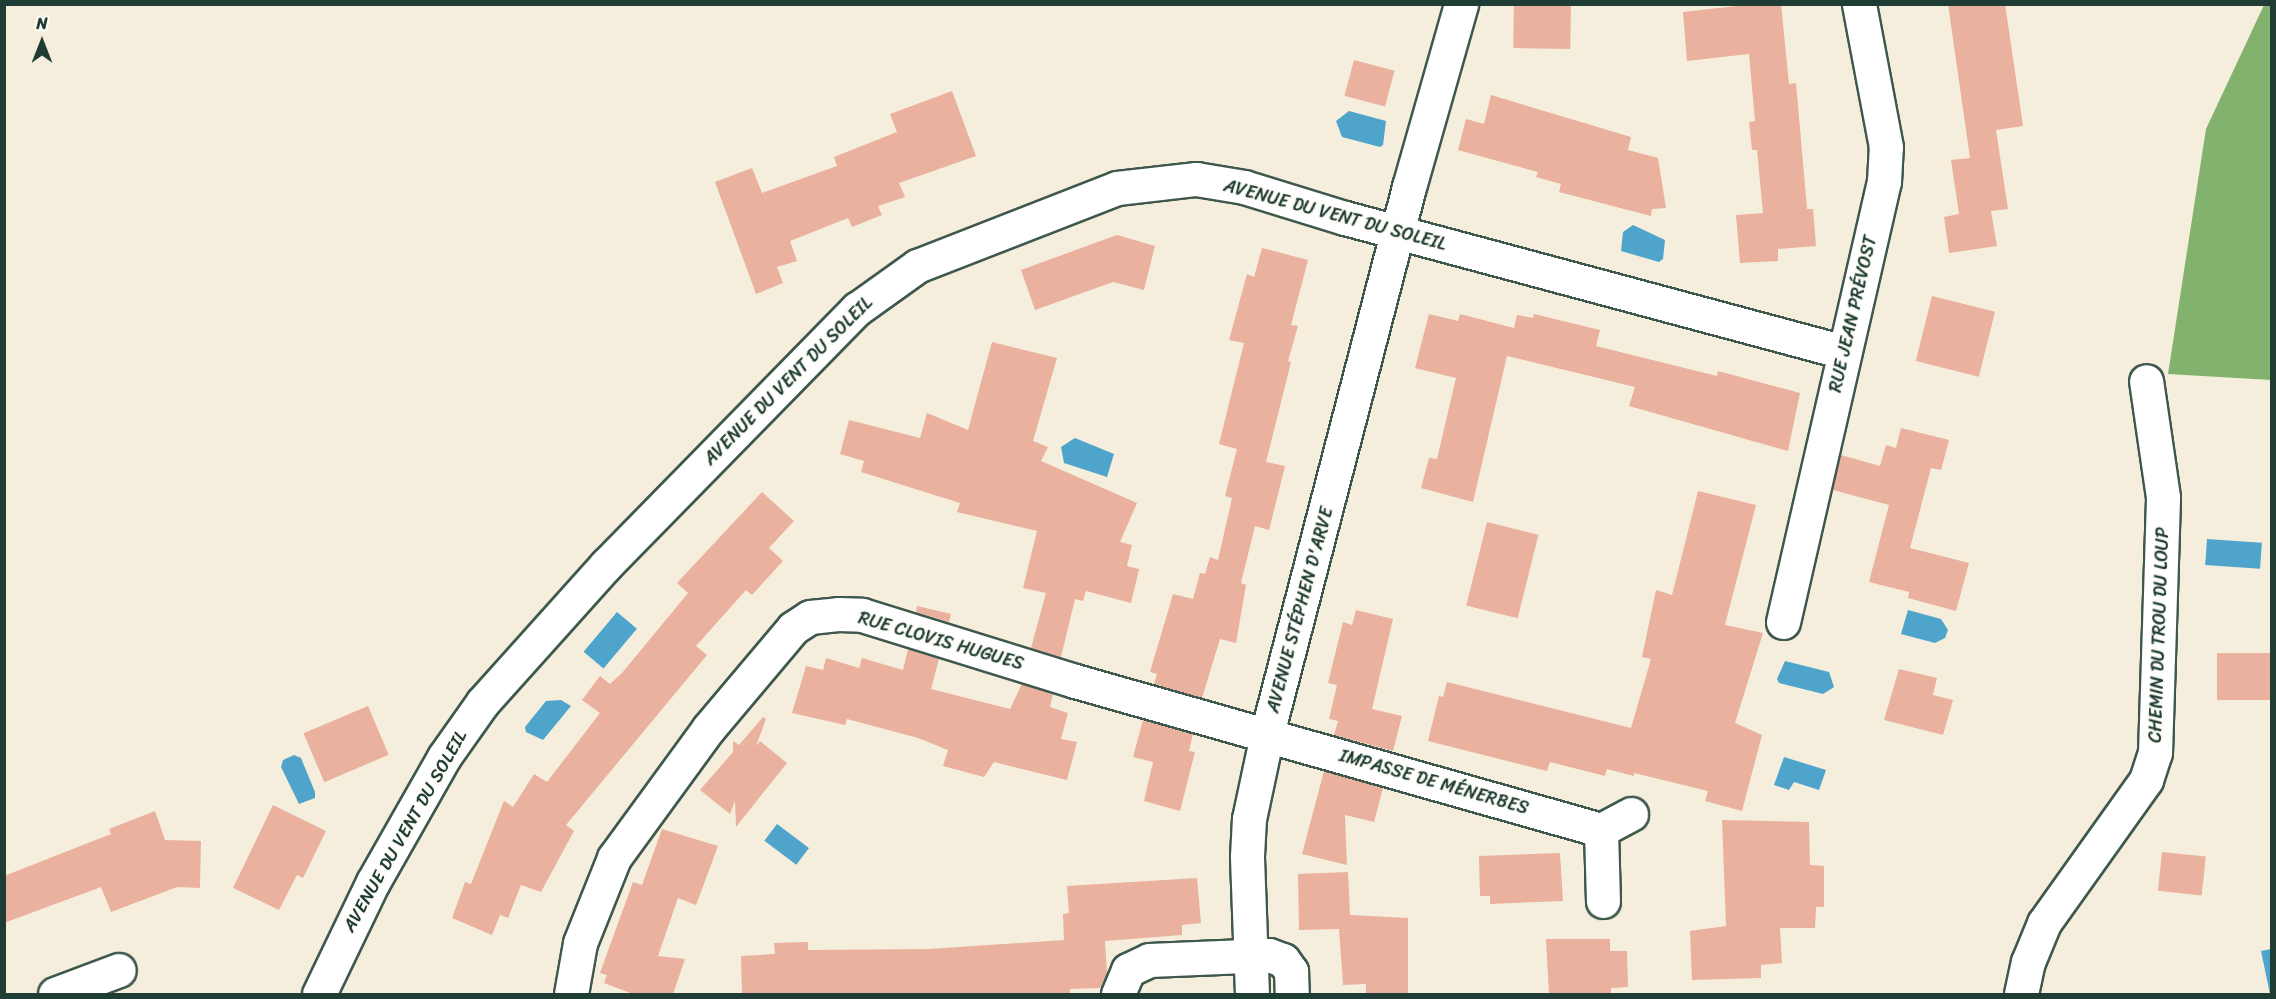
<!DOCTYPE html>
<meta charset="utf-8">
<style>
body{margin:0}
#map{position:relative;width:2276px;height:999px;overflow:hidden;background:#f6eedc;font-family:Sriracha,sans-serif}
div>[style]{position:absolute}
.forest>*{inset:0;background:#82b26d}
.water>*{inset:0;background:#4ea4ca;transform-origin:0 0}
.building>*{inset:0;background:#e9b19e;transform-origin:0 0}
.roads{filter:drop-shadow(2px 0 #3f584d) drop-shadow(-2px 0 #3f584d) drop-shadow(0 2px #3f584d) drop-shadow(0 -2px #3f584d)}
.minor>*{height:33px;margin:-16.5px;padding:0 16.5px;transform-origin:16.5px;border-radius:16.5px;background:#fff}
span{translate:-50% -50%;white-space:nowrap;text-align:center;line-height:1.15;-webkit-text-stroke:4.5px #fdfcf7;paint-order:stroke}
.street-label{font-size:18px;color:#1f3d34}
.frame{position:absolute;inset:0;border:6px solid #1f3d34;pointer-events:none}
.north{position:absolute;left:12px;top:12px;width:60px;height:60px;-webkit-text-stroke:4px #fdfcf7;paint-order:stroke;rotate:0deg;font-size:16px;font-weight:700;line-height:24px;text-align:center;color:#1f3d34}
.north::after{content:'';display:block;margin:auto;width:21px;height:27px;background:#1f3d34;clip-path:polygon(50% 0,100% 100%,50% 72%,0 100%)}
</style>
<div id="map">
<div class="forest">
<div style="clip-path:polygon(2264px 5px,2272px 5px,2271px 380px,2168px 374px,2206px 129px)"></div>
</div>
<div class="water">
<div style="clip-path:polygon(1349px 111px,1386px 121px,1383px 145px,1380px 147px,1342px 137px,1336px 121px)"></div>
<div style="clip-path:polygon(1633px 225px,1665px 240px,1663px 259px,1659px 262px,1621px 251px,1623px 232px)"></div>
<div style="clip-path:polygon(1075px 438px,1114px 454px,1107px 477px,1064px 463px,1061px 447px)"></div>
<div style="left:2207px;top:539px;width:55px;height:26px;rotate:4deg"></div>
<div style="clip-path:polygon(1908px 610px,1941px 619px,1948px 630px,1945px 638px,1935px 643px,1901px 634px)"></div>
<div style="left:617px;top:612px;width:26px;height:52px;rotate:40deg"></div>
<div style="clip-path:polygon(1785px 661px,1829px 672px,1834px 687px,1823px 694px,1779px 683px,1777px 679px)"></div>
<div style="clip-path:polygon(561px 700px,571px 706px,543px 740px,526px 732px,525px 727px,546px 701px)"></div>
<div style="clip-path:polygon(294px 755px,301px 758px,315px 792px,315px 798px,299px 804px,281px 767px,283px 760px)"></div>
<div style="clip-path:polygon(1784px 757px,1826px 770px,1819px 790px,1794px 782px,1789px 790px,1774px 785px)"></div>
<div style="left:777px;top:824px;width:40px;height:21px;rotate:37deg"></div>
<div style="clip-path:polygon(2271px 949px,2272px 994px,2270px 994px,2261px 951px)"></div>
</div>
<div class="building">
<div style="left:1571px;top:4px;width:45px;height:57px;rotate:91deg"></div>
<div style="clip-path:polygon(1754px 4px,1781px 4px,1789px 84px,1796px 83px,1807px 209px,1813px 209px,1816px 246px,1778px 249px,1778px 261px,1740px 263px,1736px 215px,1763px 213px,1757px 150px,1752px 150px,1749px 122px,1755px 121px,1749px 54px,1687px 61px,1683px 12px)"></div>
<div style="clip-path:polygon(1948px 4px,2005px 4px,2023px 126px,1996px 130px,2008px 209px,1991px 211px,1997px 246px,1949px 253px,1944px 217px,1959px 214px,1951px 160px,1970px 158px)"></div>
<div style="left:1354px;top:60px;width:42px;height:37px;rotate:15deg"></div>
<div style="clip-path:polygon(952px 91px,976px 156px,899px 183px,905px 197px,878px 206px,882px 215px,852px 227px,848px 218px,790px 241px,797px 261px,777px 267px,783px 283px,756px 294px,715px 182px,752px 168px,762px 193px,837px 166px,834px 157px,897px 132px,890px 114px)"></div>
<div style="clip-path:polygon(1491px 95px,1631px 137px,1628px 150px,1658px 158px,1666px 208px,1652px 209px,1651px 216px,1559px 192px,1561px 184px,1536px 177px,1538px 172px,1458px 150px,1466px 119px,1484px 124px)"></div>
<div style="clip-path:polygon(1117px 235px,1155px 246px,1144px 290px,1113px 282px,1035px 310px,1021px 270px)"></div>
<div style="clip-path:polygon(1262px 248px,1308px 260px,1291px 325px,1298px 326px,1288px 361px,1291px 362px,1266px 462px,1285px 466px,1269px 530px,1255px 526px,1241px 583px,1246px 585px,1236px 643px,1220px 639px,1202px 698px,1154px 684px,1157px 674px,1150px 672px,1173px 594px,1193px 599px,1200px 573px,1205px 574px,1210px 557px,1218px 560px,1232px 498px,1225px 496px,1237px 449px,1219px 444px,1244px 343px,1229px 340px,1247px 274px,1254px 277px)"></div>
<div style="left:1932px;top:296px;width:65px;height:67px;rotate:14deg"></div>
<div style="clip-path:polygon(1429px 314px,1458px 321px,1460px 314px,1514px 328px,1517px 315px,1533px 318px,1534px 314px,1600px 330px,1596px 346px,1717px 376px,1718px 371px,1800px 393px,1788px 451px,1629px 406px,1635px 387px,1507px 356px,1473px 502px,1421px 488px,1429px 458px,1437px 459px,1456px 378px,1415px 368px)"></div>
<div style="clip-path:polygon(992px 342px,1057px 358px,1033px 441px,1048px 447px,1041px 461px,1137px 503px,1120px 542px,1132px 545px,1127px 566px,1139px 569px,1131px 603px,1086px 591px,1083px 601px,1075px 599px,1061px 657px,1031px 648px,1046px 593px,1023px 588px,1037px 531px,957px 512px,960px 503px,861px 472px,864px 461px,840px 454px,849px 420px,920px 438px,927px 413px,968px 430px)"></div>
<div style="clip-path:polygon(1901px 428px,1949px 440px,1941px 470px,1931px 468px,1910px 548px,1969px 563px,1956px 611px,1908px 598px,1909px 592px,1869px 582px,1889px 505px,1833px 490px,1841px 455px,1880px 466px,1886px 445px,1896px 448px)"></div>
<div style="clip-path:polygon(1698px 491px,1756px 505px,1725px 625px,1763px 633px,1735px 723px,1762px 735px,1742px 811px,1705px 801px,1708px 791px,1634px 773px,1634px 776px,1607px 769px,1605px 776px,1550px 762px,1547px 771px,1428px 741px,1439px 696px,1443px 697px,1447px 682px,1631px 728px,1651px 659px,1642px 657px,1656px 590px,1672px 595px)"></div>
<div style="clip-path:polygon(762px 492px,794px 521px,769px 548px,783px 561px,752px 595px,746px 590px,696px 646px,707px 655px,566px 825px,574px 831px,541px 892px,521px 885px,508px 918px,500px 915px,492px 935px,452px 918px,465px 882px,471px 884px,504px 801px,513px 807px,534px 774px,547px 782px,600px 713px,582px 700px,600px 676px,610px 684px,622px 673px,688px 593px,677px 583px)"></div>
<div style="left:1487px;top:522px;width:53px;height:86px;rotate:14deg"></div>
<div style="clip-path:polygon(917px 606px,951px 614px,949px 622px,916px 612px)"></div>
<div style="clip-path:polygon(1356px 610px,1393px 619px,1372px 709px,1402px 716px,1393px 751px,1334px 735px,1338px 721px,1329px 719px,1337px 685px,1328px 683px,1343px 622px,1352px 625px)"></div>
<div style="clip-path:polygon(908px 649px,939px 659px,931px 689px,1010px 709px,1022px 684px,1053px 694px,1050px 707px,1068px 713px,1061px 739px,1077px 742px,1067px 780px,994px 762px,984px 777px,943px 766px,948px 750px,918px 738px,847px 719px,845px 725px,792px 713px,806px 666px,823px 670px,826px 658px,859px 668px,862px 658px,903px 670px)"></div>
<div style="left:2271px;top:653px;width:47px;height:54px;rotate:90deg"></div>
<div style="clip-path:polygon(1899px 669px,1937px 678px,1933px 695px,1953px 700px,1943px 735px,1884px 720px)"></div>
<div style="left:368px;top:706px;width:53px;height:70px;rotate:67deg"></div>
<div style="clip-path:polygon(763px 717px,766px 719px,756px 746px,760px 741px,787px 763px,736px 827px,735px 801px,730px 814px,700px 790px,733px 752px,733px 741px,739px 745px)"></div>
<div style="clip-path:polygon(1143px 720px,1193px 734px,1189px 751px,1195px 752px,1180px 811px,1144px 801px,1153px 762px,1133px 757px)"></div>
<div style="clip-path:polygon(1324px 771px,1383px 788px,1374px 822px,1345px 815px,1347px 865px,1302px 854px)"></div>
<div style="clip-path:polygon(273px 805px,326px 831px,303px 878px,297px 875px,279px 910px,233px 888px)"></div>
<div style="clip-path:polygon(155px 811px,165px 840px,201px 841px,200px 888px,177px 887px,111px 912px,101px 887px,4px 923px,4px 876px,111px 834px,109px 829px)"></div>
<div style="clip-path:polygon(1722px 820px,1809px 822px,1810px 865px,1824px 866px,1824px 907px,1816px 907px,1815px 928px,1780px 928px,1782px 963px,1761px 965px,1761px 978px,1692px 980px,1690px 931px,1726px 926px)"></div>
<div style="clip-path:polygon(662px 829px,718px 846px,696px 905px,678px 898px,658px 956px,685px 959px,673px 994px,633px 994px,604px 983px,607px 975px,600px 973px,633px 882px,642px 885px)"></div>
<div style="left:2162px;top:852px;width:44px;height:39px;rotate:6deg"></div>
<div style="clip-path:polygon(1560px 853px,1563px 901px,1490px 904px,1490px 896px,1480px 896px,1479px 856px)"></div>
<div style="clip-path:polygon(1348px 872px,1350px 915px,1408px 918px,1408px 994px,1366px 994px,1366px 984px,1343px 985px,1339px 929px,1299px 930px,1298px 874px)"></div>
<div style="clip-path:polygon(1197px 878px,1201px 923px,1182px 925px,1182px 935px,1105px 941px,1107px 973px,1100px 988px,1070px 989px,1070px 994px,742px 994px,741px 956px,775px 954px,774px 943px,808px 942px,808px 950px,930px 949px,1064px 940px,1063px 914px,1069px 913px,1067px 886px)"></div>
<div style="clip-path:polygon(1546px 939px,1610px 939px,1610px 951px,1627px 951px,1628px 987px,1611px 988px,1611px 994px,1549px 994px)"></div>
</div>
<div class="roads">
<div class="minor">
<div style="left:1783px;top:622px;width:451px;rotate:-77.1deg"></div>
<div style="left:1884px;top:182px;width:35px;rotate:-87deg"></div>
<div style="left:1886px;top:147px;width:146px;rotate:-100.7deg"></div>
<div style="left:1601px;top:830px;width:34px;rotate:-28deg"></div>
<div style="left:55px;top:994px;width:68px;rotate:-20.6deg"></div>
<div style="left:319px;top:994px;width:124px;rotate:-64.3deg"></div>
<div style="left:373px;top:882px;width:144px;rotate:-60.4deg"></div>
<div style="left:444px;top:757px;width:67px;rotate:-54.7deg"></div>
<div style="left:483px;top:702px;width:184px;rotate:-48.1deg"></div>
<div style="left:606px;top:565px;width:359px;rotate:-45.6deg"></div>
<div style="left:857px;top:309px;width:74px;rotate:-35.6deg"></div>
<div style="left:917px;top:266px;width:215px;rotate:-21.3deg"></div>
<div style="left:1117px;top:188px;width:80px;rotate:-6.5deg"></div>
<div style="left:1196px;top:179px;width:49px;rotate:9.5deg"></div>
<div style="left:1244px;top:187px;width:106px;rotate:17.1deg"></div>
<div style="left:1345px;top:218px;width:517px;rotate:15.03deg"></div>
<div style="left:571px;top:994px;width:52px;rotate:-80deg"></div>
<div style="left:580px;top:943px;width:92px;rotate:-68.2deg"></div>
<div style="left:614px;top:858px;width:160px;rotate:-53.9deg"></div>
<div style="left:708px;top:729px;width:132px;rotate:-49.9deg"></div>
<div style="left:793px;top:628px;width:20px;rotate:-33deg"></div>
<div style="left:810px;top:617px;width:28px;rotate:-6deg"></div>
<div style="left:838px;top:614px;width:24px;rotate:2deg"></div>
<div style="left:862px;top:615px;width:223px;rotate:17.2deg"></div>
<div style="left:1075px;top:681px;width:547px;rotate:15.82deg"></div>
<div style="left:1601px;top:830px;width:71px;rotate:88.4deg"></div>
<div style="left:1118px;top:994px;width:26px;rotate:-67deg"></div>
<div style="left:1128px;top:970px;width:23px;rotate:-25deg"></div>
<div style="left:1149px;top:960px;width:120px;rotate:-2.4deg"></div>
<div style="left:1269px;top:955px;width:15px;rotate:20deg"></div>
<div style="left:1283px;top:960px;width:14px;rotate:54deg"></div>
<div style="left:1291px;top:971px;width:23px;rotate:88deg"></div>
<div style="left:1252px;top:994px;width:138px;rotate:-92.1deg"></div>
<div style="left:1247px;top:856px;width:37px;rotate:-87deg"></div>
<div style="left:1249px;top:819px;width:87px;rotate:-78deg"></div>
<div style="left:1267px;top:734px;width:565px;rotate:-75.45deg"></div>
<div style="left:1409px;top:187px;width:190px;rotate:-74.1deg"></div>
<div style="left:2021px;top:994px;width:33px;rotate:-78deg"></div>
<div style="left:2028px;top:962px;width:42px;rotate:-67.7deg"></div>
<div style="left:2044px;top:923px;width:176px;rotate:-54.5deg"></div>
<div style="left:2146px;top:780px;width:28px;rotate:-72deg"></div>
<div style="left:2155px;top:753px;width:256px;rotate:-88.2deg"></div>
<div style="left:2163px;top:497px;width:117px;rotate:-98.3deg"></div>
</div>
</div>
<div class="street-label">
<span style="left:1335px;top:215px;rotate:15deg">AVENUE DU VENT DU SOLEIL</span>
<span style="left:1853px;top:314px;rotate:-77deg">RUE JEAN PRÉVOST</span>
<span style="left:788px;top:381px;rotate:-45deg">AVENUE DU VENT DU SOLEIL</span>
<span style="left:1300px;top:610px;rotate:-75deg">AVENUE STÉPHEN D'ARVE</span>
<span style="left:2159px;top:635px;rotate:-88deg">CHEMIN DU TROU DU LOUP</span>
<span style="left:941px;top:641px;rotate:16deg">RUE CLOVIS HUGUES</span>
<span style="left:1434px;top:782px;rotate:16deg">IMPASSE DE MÉNERBES</span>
<span style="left:405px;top:831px;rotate:-60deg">AVENUE DU VENT DU SOLEIL</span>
</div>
<div class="frame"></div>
<div class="north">N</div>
</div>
